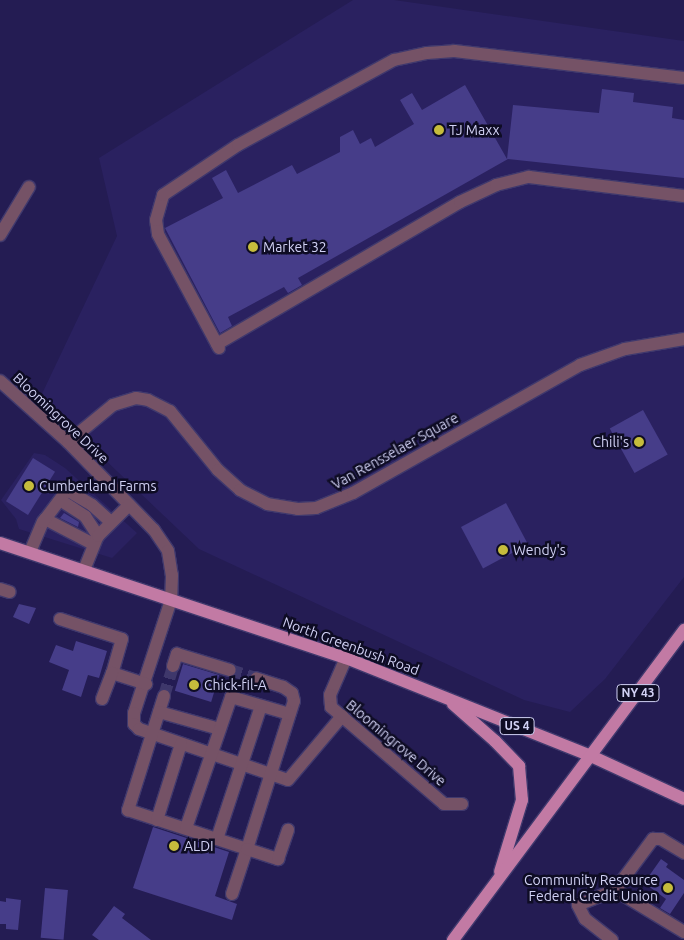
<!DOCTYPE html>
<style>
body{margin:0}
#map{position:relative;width:684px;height:940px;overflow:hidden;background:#241c53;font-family:Ubuntu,sans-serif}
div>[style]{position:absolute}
.built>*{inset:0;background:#2a2160}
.building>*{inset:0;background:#463d89;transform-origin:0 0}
.minor-tunnel>*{height:12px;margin-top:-6px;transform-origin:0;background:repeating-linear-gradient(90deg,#3e376b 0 12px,transparent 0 18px)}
.roads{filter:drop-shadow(1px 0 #40396d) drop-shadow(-1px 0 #40396d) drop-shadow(0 1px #40396d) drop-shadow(0 -1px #40396d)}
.minor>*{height:12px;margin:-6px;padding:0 6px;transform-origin:6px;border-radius:6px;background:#755266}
.major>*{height:12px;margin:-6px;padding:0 6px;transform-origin:6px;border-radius:6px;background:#c27aa4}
.dots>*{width:14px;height:14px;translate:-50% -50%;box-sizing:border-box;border:2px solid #0e0c24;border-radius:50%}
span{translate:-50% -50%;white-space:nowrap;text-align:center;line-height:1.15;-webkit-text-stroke:5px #0e0c24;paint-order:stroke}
.shield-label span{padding:1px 4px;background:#0e0c24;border:1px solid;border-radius:4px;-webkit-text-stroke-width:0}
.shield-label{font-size:12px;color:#d1d1f4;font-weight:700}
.poi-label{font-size:14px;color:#d1d1f4}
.left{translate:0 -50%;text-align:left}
.right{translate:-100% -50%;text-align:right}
.street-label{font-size:14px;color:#d1d1f4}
</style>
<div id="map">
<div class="built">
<div style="clip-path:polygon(353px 0,394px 0,684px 41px,684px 577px,605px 679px,570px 712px,524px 700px,199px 549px,40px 398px,117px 236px,99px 158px)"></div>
<div style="clip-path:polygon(34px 453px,45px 455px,65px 468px,137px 533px,112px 558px,19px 529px,16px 519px,1px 500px)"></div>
</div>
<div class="building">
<div style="clip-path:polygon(465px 85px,507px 159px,513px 105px,599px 113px,602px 89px,634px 93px,633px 102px,673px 107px,672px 118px,684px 120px,684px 178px,508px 159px,298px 278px,302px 285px,288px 293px,284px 287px,228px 317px,232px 326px,220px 333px,165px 228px,223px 198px,212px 178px,226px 170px,238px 193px,292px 165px,297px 174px,340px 152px,340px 137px,353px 130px,360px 144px,371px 138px,375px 147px,414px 124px,400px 100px,412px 93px,422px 110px)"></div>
<div style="left:643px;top:410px;width:51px;height:38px;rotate:61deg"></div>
<div style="left:33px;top:458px;width:26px;height:51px;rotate:32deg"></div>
<div style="left:506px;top:503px;width:47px;height:51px;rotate:62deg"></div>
<div style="clip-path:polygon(64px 513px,79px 522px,78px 527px,60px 518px)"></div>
<div style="clip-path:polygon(19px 604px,36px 608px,29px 624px,13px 617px)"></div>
<div style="clip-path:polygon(76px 641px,107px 651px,99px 678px,88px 675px,81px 697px,62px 690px,69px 670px,49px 662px,56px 645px,73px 651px)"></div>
<div style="left:183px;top:664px;width:38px;height:28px;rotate:17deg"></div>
<div style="clip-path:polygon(153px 827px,229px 852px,215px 896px,237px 904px,232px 920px,133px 888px)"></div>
<div style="clip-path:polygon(661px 859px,668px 864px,666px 867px,684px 880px,684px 893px,670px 914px,660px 908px,666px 899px,644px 883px)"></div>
<div style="left:45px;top:888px;width:23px;height:50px;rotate:5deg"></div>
<div style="clip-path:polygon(6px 898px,21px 900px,18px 930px,6px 929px,6px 924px,0 924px,0 901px,6px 902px)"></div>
<div style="clip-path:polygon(114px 906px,125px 914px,122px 918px,151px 940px,99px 940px,92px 935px)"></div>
</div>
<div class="minor-tunnel">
<div style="left:230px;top:670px;width:27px;rotate:17deg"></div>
<div style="left:164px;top:696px;width:31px;rotate:-73deg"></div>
</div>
<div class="roads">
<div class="minor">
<div style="left:0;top:235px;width:56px;rotate:-58.9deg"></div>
<div style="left:217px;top:344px;width:281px;rotate:-30.3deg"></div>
<div style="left:460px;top:202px;width:40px;rotate:-25deg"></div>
<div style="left:496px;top:185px;width:34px;rotate:-14deg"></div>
<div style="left:529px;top:177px;width:156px;rotate:7deg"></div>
<div style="left:219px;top:348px;width:129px;rotate:-118.2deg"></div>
<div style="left:158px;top:234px;width:14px;rotate:-98deg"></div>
<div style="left:156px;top:220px;width:26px;rotate:-74deg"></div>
<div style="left:163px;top:195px;width:90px;rotate:-33.7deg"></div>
<div style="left:238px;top:145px;width:178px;rotate:-28.6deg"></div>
<div style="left:394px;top:60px;width:34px;rotate:-12deg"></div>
<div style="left:427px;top:53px;width:27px;rotate:-4deg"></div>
<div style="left:454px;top:51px;width:232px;rotate:6.7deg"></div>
<div style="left:0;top:381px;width:91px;rotate:41.9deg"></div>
<div style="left:68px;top:442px;width:123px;rotate:45.7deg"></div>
<div style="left:154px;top:530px;width:25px;rotate:56deg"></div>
<div style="left:168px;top:551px;width:24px;rotate:81deg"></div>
<div style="left:172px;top:575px;width:25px;rotate:92deg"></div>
<div style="left:171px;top:600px;width:119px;rotate:108.1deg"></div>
<div style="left:134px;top:713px;width:11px;rotate:90deg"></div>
<div style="left:134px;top:724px;width:7px;rotate:45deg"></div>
<div style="left:139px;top:729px;width:157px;rotate:18.9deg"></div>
<div style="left:288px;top:780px;width:84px;rotate:-49.8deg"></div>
<div style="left:68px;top:442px;width:58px;rotate:-39.4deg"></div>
<div style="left:113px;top:405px;width:24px;rotate:-17deg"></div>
<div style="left:136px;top:398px;width:12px;rotate:9deg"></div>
<div style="left:148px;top:400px;width:25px;rotate:27deg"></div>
<div style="left:170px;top:411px;width:76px;rotate:50.9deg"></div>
<div style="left:218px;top:470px;width:30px;rotate:42deg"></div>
<div style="left:240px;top:490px;width:30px;rotate:27deg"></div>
<div style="left:267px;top:504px;width:31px;rotate:9deg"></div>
<div style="left:298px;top:509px;width:18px;rotate:-3deg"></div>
<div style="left:316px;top:508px;width:40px;rotate:-22deg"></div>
<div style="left:353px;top:493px;width:261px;rotate:-29.4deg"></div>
<div style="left:580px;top:365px;width:48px;rotate:-19.6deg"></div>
<div style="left:625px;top:349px;width:60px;rotate:-9.6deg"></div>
<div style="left:60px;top:500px;width:30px;rotate:33deg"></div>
<div style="left:85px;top:516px;width:24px;rotate:57deg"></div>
<div style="left:45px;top:519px;width:54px;rotate:27.5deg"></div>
<div style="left:30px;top:552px;width:33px;rotate:-67deg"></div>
<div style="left:43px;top:522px;width:40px;rotate:-53deg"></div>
<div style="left:67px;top:490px;width:29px;rotate:31deg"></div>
<div style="left:92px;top:505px;width:25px;rotate:42deg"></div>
<div style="left:84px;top:570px;width:37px;rotate:-68deg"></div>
<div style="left:98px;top:536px;width:44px;rotate:-45deg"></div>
<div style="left:0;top:589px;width:10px;rotate:17deg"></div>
<div style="left:60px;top:619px;width:65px;rotate:17.9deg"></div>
<div style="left:122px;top:639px;width:35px;rotate:106deg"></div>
<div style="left:112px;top:673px;width:36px;rotate:18deg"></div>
<div style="left:346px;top:658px;width:40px;rotate:113.4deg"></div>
<div style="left:330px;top:695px;width:12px;rotate:85deg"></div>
<div style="left:331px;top:707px;width:149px;rotate:40.6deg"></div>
<div style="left:444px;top:804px;width:18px"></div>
<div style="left:173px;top:666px;width:13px;rotate:-72deg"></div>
<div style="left:177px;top:654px;width:55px;rotate:16.8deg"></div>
<div style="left:164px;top:696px;width:120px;rotate:107.5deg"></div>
<div style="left:128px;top:810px;width:125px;rotate:18.1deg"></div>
<div style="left:247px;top:849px;width:155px;rotate:-72.4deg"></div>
<div style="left:294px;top:701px;width:8px;rotate:-104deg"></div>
<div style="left:292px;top:693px;width:11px;rotate:-146deg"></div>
<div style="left:283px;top:687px;width:28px;rotate:-162deg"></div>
<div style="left:102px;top:699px;width:28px;rotate:-69deg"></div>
<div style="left:159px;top:712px;width:63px;rotate:15.6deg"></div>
<div style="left:157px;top:820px;width:80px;rotate:-72.5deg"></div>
<div style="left:186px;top:828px;width:139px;rotate:-71deg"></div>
<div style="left:231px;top:697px;width:61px;rotate:16.1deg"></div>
<div style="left:217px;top:839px;width:140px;rotate:-71.7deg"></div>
<div style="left:615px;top:890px;width:81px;rotate:31.3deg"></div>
<div style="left:232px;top:894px;width:47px;rotate:-71.6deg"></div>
<div style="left:247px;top:849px;width:33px;rotate:18deg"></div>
<div style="left:278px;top:859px;width:31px;rotate:-71deg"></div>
<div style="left:612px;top:940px;width:34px;rotate:-142deg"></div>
<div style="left:585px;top:919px;width:16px;rotate:-117deg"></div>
<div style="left:578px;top:905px;width:40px;rotate:-22deg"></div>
<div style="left:615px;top:890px;width:64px;rotate:-53.3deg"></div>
<div style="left:653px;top:839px;width:8px"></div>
<div style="left:661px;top:839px;width:27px;rotate:31deg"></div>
</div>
<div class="major">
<div style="left:0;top:543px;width:365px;rotate:18.4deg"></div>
<div style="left:346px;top:658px;width:264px;rotate:21.8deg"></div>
<div style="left:591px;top:756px;width:102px;rotate:24.8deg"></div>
<div style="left:453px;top:704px;width:56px;rotate:41.4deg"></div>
<div style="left:495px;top:741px;width:35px;rotate:46deg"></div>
<div style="left:519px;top:766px;width:34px;rotate:85deg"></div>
<div style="left:522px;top:800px;width:75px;rotate:107deg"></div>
<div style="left:453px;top:940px;width:387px;rotate:-53.3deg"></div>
</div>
</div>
<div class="dots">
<div style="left:439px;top:130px;background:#c6bc3c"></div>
<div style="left:253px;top:247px;background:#c6bc3c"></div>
<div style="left:639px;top:442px;background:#c6bc3c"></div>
<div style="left:29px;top:486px;background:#c6bc3c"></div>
<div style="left:503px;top:550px;background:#c6bc3c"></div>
<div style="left:194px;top:685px;background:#c6bc3c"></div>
<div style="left:174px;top:846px;background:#c6bc3c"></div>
<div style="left:668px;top:888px;background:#c6bc3c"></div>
</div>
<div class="shield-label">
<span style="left:638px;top:693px">NY 43</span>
<span style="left:517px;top:726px">US 4</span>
</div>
<div class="poi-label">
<span class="left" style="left:449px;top:130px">TJ Maxx</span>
<span class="left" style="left:263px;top:247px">Market 32</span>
<span class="right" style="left:629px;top:442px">Chili's</span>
<span class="left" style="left:39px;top:486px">Cumberland Farms</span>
<span class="left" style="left:513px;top:550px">Wendy's</span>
<span class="left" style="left:204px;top:685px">Chick-fil-A</span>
<span class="left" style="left:184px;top:846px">ALDI</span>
<span class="right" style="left:658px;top:888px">Community Resource<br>Federal Credit Union</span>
</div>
<div class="street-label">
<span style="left:61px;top:418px;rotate:43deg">Bloomingrove Drive</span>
<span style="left:395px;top:451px;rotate:-29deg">Van Rensselaer Square</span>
<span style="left:351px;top:646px;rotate:20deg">North Greenbush Road</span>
<span style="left:396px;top:743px;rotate:40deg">Bloomingrove Drive</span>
</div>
</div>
